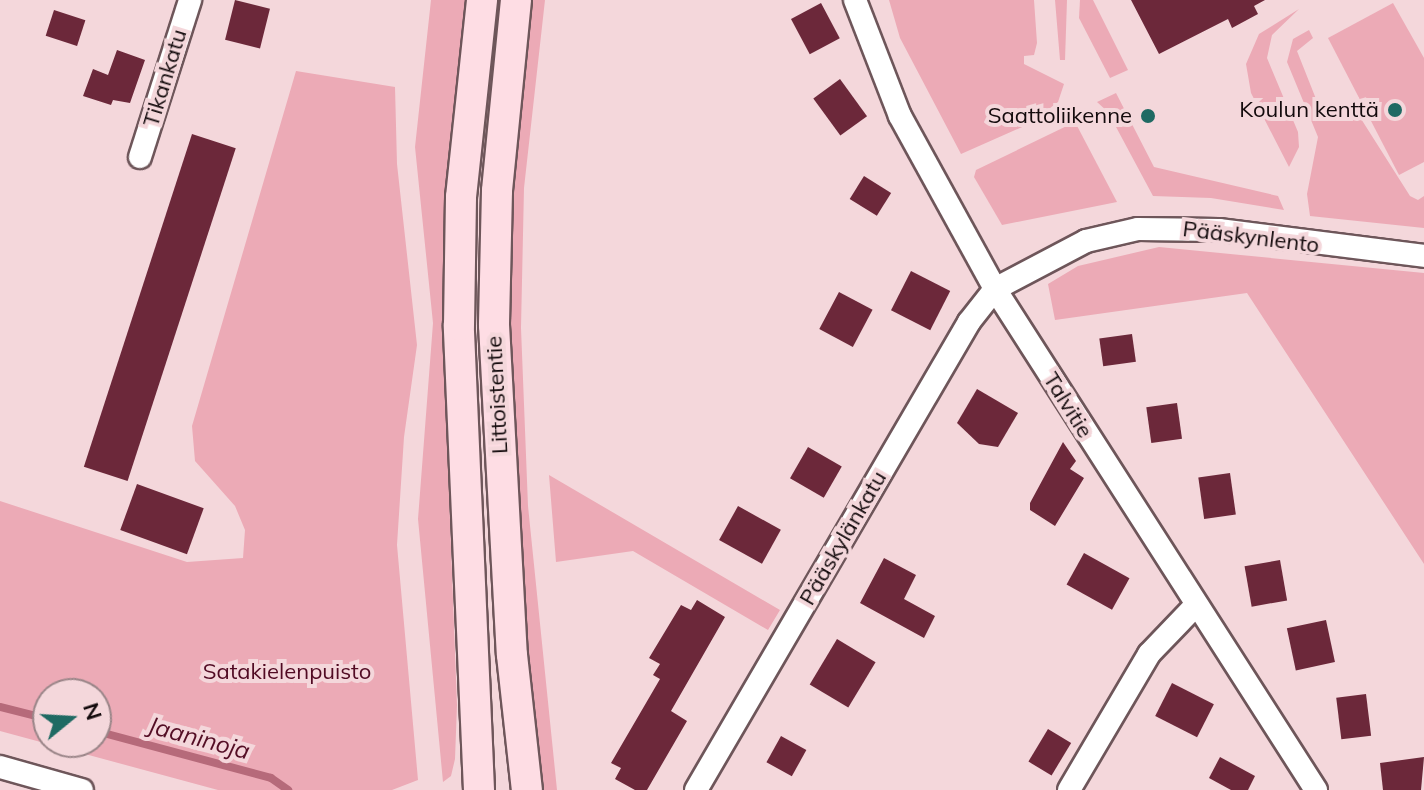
<!DOCTYPE html>
<meta charset="utf-8">
<style>
body{margin:0}
#map{position:relative;width:1424px;height:790px;overflow:hidden;background:#f4d7db;font-family:Mulish,sans-serif}
div>[style]{position:absolute}
.green>*{inset:0;background:#ecaab6}
.stream>*{height:8px;margin:-4px;padding:0 4px;transform-origin:4px;border-radius:4px;background:#b66a7a}
.building>*{inset:0;background:#6c283a;transform-origin:0 0}
.roads{filter:drop-shadow(2px 0 #6e565a) drop-shadow(-2px 0 #6e565a) drop-shadow(0 2px #6e565a) drop-shadow(0 -2px #6e565a)}
.street>*{height:22px;margin:-11px;padding:0 11px;transform-origin:11px;border-radius:11px;background:#fff}
.secondary>*{height:30px;margin:-15px;padding:0 15px;transform-origin:15px;border-radius:15px;background:#fedde4}
.dots>*{width:22px;height:22px;translate:-50% -50%;box-sizing:border-box;border:4px solid #f4d7db;border-radius:50%}
span{translate:-50% -50%;white-space:nowrap;text-align:center;line-height:1.15;-webkit-text-stroke:8px #f4d7db;paint-order:stroke}
.street-label{font-size:22px;color:#130a0c}
.poi-label{font-size:22px;color:#130a0c}
.right{translate:-100% -50%;text-align:right}
.park-label{font-size:22px;color:#510a23}
.water-label{font-size:24px;color:#540e25;font-style:italic}
.north{position:absolute;left:32px;top:678px;width:80px;height:80px;box-sizing:border-box;background:#f4d7db;border:2px solid #9a8588;border-radius:50%;rotate:72deg;font-size:22px;font-weight:700;line-height:32px;text-align:center;color:#130a0c}
.north::after{content:'';display:block;margin:auto;width:28px;height:36px;background:#1f6a63;clip-path:polygon(50% 0,100% 100%,50% 72%,0 100%)}
</style>
<div id="map">
<div class="green">
<div style="clip-path:polygon(431px 0,468px 0,447px 187px,448px 467px,457px 705px,455px 759px,451px 776px,443px 782px,418px 519px,433px 323px,415px 147px)"></div>
<div style="clip-path:polygon(531px 0,545px 0,524px 188px,521px 328px,528px 506px,557px 790px,540px 790px,534px 750px,508px 327px,509px 184px)"></div>
<div style="clip-path:polygon(889px 0,1034px 0,1037px 43px,1034px 55px,1024px 56px,1024px 64px,1064px 84px,1058px 102px,1029px 124px,961px 154px,900px 38px)"></div>
<div style="clip-path:polygon(1055px 0,1067px 0,1065px 60px,1060px 60px)"></div>
<div style="clip-path:polygon(1080px 0,1093px 0,1128px 70px,1110px 78px,1079px 18px)"></div>
<div style="clip-path:polygon(1393px 3px,1424px 58px,1424px 162px,1399px 175px,1328px 38px)"></div>
<div style="clip-path:polygon(1299px 9px,1272px 35px,1267px 58px,1298px 132px,1299px 147px,1289px 167px,1251px 93px,1246px 64px,1259px 34px)"></div>
<div style="clip-path:polygon(1309px 30px,1313px 38px,1297px 51px,1318px 104px,1351px 103px,1410px 196px,1418px 200px,1424px 196px,1424px 228px,1310px 216px,1307px 194px,1318px 137px,1287px 62px,1293px 39px)"></div>
<div style="clip-path:polygon(evenodd,296px 71px,395px 87px,397px 164px,417px 345px,404px 437px,397px 545px,418px 780px,392px 790px,218px 790px,0 731px,0 501px,187px 562px,243px 558px,245px 530px,235px 506px,195px 461px,192px 426px,296px 71px,96px 694px,96px 742px,48px 742px,48px 694px,96px 694px)"></div>
<div style="clip-path:polygon(1116px 93px,1154px 167px,1278px 196px,1284px 210px,1211px 198px,1153px 196px,1108px 112px,1097px 102px)"></div>
<div style="clip-path:polygon(1075px 122px,1117px 202px,1002px 225px,974px 177px,976px 170px)"></div>
<div style="clip-path:polygon(1159px 247px,1424px 273px,1424px 564px,1247px 293px,1055px 320px,1048px 284px,1078px 266px)"></div>
<div style="clip-path:polygon(549px 475px,780px 610px,768px 630px,633px 551px,556px 562px)"></div>
</div>
<div class="stream">
<div style="left:0;top:707px;width:49px;rotate:14deg"></div>
<div style="left:96px;top:731px;width:181px;rotate:15deg"></div>
<div style="left:271px;top:778px;width:21px;rotate:35deg"></div>
</div>
<div class="building">
<div style="left:235px;top:0;width:36px;height:41px;rotate:14deg"></div>
<div style="clip-path:polygon(1131px 0,1265px 0,1254px 6px,1258px 14px,1232px 28px,1228px 19px,1159px 54px)"></div>
<div style="left:821px;top:3px;width:40px;height:34px;rotate:62deg"></div>
<div style="left:54px;top:10px;width:33px;height:27px;rotate:18deg"></div>
<div style="clip-path:polygon(117px 50px,145px 60px,130px 103px,113px 100px,111px 105px,83px 96px,93px 69px,108px 75px)"></div>
<div style="left:840px;top:79px;width:46px;height:33px;rotate:54deg"></div>
<div style="left:192px;top:134px;width:46px;height:350px;rotate:18deg"></div>
<div style="left:864px;top:176px;width:32px;height:27px;rotate:32deg"></div>
<div style="left:911px;top:271px;width:44px;height:44px;rotate:27deg"></div>
<div style="left:839px;top:292px;width:38px;height:42px;rotate:28deg"></div>
<div style="left:1132px;top:334px;width:28px;height:33px;rotate:82deg"></div>
<div style="clip-path:polygon(977px 389px,1018px 413px,998px 447px,979px 444px,957px 423px)"></div>
<div style="left:1177px;top:403px;width:36px;height:31px;rotate:82deg"></div>
<div style="clip-path:polygon(1063px 442px,1076px 461px,1070px 469px,1084px 478px,1055px 526px,1030px 510px,1030px 503px)"></div>
<div style="left:808px;top:447px;width:39px;height:36px;rotate:30deg"></div>
<div style="left:1230px;top:473px;width:42px;height:32px;rotate:82deg"></div>
<div style="left:137px;top:484px;width:71px;height:49px;rotate:20deg"></div>
<div style="left:738px;top:506px;width:49px;height:39px;rotate:29deg"></div>
<div style="left:1084px;top:553px;width:52px;height:36px;rotate:29deg"></div>
<div style="clip-path:polygon(884px 558px,916px 575px,904px 599px,935px 616px,924px 638px,860px 603px)"></div>
<div style="left:1280px;top:560px;width:41px;height:36px;rotate:80deg"></div>
<div style="clip-path:polygon(697px 600px,725px 617px,671px 711px,687px 721px,647px 790px,635px 790px,615px 779px,621px 768px,611px 763px,660px 679px,653px 675px,660px 664px,649px 658px,681px 605px,691px 610px)"></div>
<div style="left:1326px;top:620px;width:43px;height:40px;rotate:78deg"></div>
<div style="left:837px;top:639px;width:45px;height:53px;rotate:31deg"></div>
<div style="left:1172px;top:683px;width:47px;height:37px;rotate:27deg"></div>
<div style="left:1366px;top:694px;width:42px;height:30px;rotate:83deg"></div>
<div style="left:1048px;top:729px;width:27px;height:38px;rotate:31deg"></div>
<div style="left:781px;top:736px;width:29px;height:30px;rotate:29deg"></div>
<div style="clip-path:polygon(1220px 757px,1255px 776px,1248px 790px,1231px 790px,1209px 778px)"></div>
<div style="clip-path:polygon(1424px 757px,1421px 790px,1383px 790px,1380px 763px)"></div>
</div>
<div class="roads">
<div class="street">
<div style="left:855px;top:0;width:124px;rotate:68.8deg"></div>
<div style="left:900px;top:116px;width:197px;rotate:61.2deg"></div>
<div style="left:995px;top:289px;width:595px;rotate:57.35deg"></div>
<div style="left:140px;top:157px;width:165px;rotate:-72.3deg"></div>
<div style="left:0;top:767px;width:85px;rotate:15.7deg"></div>
<div style="left:696px;top:790px;width:542px;rotate:-59.74deg"></div>
<div style="left:969px;top:322px;width:42px;rotate:-51.8deg"></div>
<div style="left:995px;top:289px;width:103px;rotate:-27.8deg"></div>
<div style="left:1086px;top:241px;width:53px;rotate:-13deg"></div>
<div style="left:1138px;top:229px;width:81px;rotate:0.7deg"></div>
<div style="left:1219px;top:230px;width:207px;rotate:7.2deg"></div>
<div style="left:1069px;top:790px;width:158px;rotate:-59.5deg"></div>
<div style="left:1149px;top:654px;width:66px;rotate:-46.2deg"></div>
</div>
<div class="secondary">
<div style="left:516px;top:0;width:192px;rotate:95.7deg"></div>
<div style="left:497px;top:191px;width:134px;rotate:91.3deg"></div>
<div style="left:494px;top:325px;width:330px;rotate:86.9deg"></div>
<div style="left:512px;top:655px;width:136px;rotate:83.7deg"></div>
<div style="left:479px;top:790px;width:465px;rotate:-92.5deg"></div>
<div style="left:459px;top:325px;width:128px;rotate:-89.1deg"></div>
<div style="left:461px;top:197px;width:198px;rotate:-83.9deg"></div>
</div>
</div>
<div class="dots">
<div style="left:1395px;top:110px;background:#1f6a63"></div>
<div style="left:1148px;top:116px;background:#1f6a63"></div>
</div>
<div class="street-label">
<span style="left:165px;top:78px;rotate:-73deg">Tikankatu</span>
<span style="left:1251px;top:237px;rotate:7deg">Pääskynlento</span>
<span style="left:497px;top:395px;rotate:-93deg">Littoistentie</span>
<span style="left:1068px;top:405px;rotate:58deg">Talvitie</span>
<span style="left:843px;top:538px;rotate:-60deg">Pääskylänkatu</span>
</div>
<div class="poi-label">
<span class="right" style="left:1379px;top:110px">Koulun kenttä</span>
<span class="right" style="left:1132px;top:116px">Saattoliikenne</span>
</div>
<div class="park-label">
<span style="left:287px;top:672px">Satakielenpuisto</span>
</div>
<div class="water-label">
<span style="left:199px;top:738px;rotate:15deg">Jaaninoja</span>
</div>
<div class="north">N</div>
</div>
